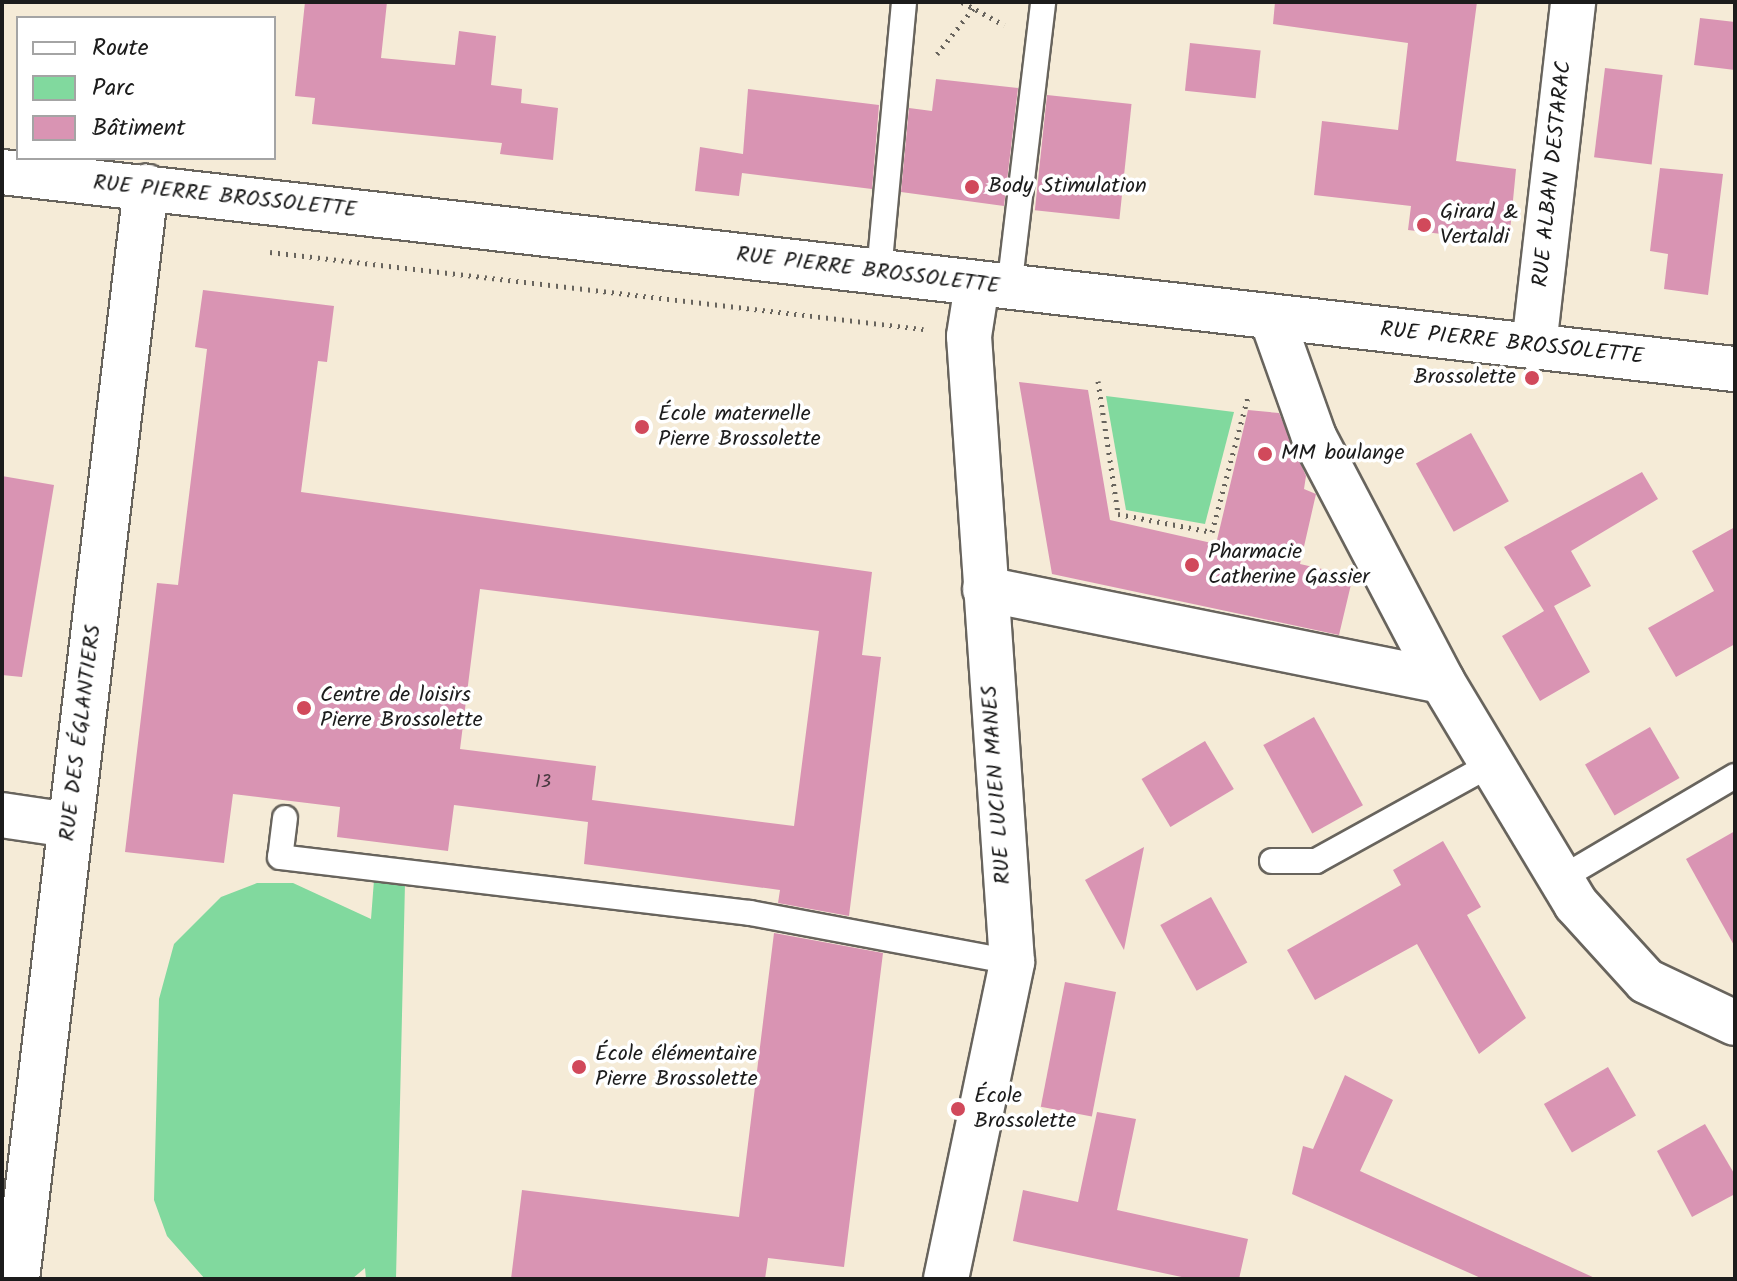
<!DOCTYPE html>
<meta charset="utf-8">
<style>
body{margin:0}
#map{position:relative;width:1737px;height:1281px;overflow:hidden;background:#f5ebd7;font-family:Kalam,sans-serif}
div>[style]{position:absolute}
.green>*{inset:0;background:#81d99e}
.building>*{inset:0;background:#d994b3;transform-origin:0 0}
.path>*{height:5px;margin-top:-2.5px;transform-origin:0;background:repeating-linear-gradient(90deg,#68645d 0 2px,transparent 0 8px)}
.roads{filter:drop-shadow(2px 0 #68645d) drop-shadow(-2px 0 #68645d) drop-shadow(0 2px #68645d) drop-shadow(0 -2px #68645d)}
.service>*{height:24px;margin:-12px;padding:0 12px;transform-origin:12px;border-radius:12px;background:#fff}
.minor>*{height:44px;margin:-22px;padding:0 22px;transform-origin:22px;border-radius:22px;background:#fff}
.tertiary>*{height:44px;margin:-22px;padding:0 22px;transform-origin:22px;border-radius:22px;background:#fff}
.dots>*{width:22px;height:22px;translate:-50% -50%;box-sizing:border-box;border:4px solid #fff;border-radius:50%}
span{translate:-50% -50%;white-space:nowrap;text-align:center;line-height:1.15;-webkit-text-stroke:7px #fff;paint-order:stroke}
.number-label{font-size:18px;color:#4b3a42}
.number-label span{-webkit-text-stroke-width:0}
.street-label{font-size:22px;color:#1c1c1c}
.poi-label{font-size:22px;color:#1c1c1c}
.left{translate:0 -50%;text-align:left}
.right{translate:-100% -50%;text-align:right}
.frame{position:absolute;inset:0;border:4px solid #1c1c1c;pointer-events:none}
.legend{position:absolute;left:16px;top:16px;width:260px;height:144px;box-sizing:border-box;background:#fff;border:2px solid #a4a4a4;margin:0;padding:10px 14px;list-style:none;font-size:24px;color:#1c1c1c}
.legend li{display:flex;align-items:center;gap:16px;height:40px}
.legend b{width:40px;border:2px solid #a4a4a4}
</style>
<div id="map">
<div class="green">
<div style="clip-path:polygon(1106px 396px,1234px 412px,1205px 524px,1126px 510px)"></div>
<div style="clip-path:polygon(374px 880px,405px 883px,396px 1279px,366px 1279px,365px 1268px,352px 1279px,205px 1279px,167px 1236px,154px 1200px,159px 999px,174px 944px,221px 897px,257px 883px,293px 883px,371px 919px)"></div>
</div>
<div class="building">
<div style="clip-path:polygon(305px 2px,387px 2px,381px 58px,455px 65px,459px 31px,496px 36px,491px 85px,522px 89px,521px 103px,558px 108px,553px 160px,500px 154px,502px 143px,312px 124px,315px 98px,295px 96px)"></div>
<div style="clip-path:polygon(1275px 2px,1477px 2px,1456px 161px,1516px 169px,1509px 242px,1408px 230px,1411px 206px,1314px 195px,1322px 121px,1398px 130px,1408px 43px,1273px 24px)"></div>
<div style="clip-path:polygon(1700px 18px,1735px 22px,1735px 70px,1694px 65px)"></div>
<div style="left:1190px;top:43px;width:71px;height:48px;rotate:6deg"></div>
<div style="left:1605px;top:68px;width:58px;height:90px;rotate:7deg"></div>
<div style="clip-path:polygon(936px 79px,1018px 88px,1004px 206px,901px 192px,909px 108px,932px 111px)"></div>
<div style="clip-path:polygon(748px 89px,879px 105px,872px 189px,742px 173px,739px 196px,695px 191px,700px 147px,743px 154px)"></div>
<div style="left:1047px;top:95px;width:85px;height:116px;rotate:6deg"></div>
<div style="clip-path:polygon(1660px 168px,1723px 174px,1708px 295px,1664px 289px,1668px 254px,1650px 251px)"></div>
<div style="clip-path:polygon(evenodd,203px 290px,334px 306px,327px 362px,318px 361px,301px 492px,872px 572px,862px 655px,881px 657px,849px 916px,778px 903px,780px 890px,584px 864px,588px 822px,454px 805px,448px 851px,337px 837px,340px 807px,233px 794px,224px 863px,125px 852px,157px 583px,178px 585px,207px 349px,195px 347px,203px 290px,480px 589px,819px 631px,794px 826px,592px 800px,596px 766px,460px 749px,480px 589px)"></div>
<div style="clip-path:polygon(1019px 382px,1088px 390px,1110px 520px,1216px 544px,1248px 410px,1279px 413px,1306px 476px,1304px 489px,1316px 494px,1300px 564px,1353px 576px,1339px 635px,1052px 574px)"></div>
<div style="left:1471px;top:433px;width:78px;height:63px;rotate:61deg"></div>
<div style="clip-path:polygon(1642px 472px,1658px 499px,1571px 551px,1591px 586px,1554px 606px,1590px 672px,1540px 701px,1502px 636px,1544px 611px,1504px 547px)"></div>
<div style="clip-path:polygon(2px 476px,54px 485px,22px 677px,2px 675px)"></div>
<div style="clip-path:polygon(1735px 527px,1735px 644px,1676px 677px,1648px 628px,1714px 591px,1692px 551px)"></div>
<div style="left:1314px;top:717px;width:101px;height:58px;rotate:61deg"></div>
<div style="left:1650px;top:727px;width:59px;height:75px;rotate:60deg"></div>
<div style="left:1205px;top:741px;width:56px;height:74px;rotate:59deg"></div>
<div style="clip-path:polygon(1735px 831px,1735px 947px,1686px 859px)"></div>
<div style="clip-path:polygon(1443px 841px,1481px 907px,1467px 915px,1526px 1018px,1479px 1054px,1417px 944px,1315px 1000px,1287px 950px,1401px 885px,1393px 870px)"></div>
<div style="clip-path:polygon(1144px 847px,1124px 950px,1085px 880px)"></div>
<div style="left:1211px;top:897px;width:75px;height:58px;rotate:61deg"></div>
<div style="clip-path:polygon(774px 933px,883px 953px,844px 1267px,768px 1258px,765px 1279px,511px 1279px,522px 1190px,739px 1217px)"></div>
<div style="left:1065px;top:982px;width:52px;height:127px;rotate:11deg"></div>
<div style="left:1608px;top:1067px;width:56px;height:74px;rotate:60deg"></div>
<div style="clip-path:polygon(1345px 1075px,1393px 1100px,1360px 1171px,1597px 1279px,1483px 1279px,1292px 1194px,1303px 1146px,1313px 1149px)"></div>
<div style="clip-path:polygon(1097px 1112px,1136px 1119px,1117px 1210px,1248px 1239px,1239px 1279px,1191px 1279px,1013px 1241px,1023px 1190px,1078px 1202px)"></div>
<div style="clip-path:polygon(1705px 1124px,1735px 1175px,1735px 1194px,1692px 1217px,1657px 1151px)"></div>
</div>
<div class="path">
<div style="left:962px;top:2px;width:48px;rotate:28.7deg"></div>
<div style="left:937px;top:54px;width:63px;rotate:-51.5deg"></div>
<div style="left:270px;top:252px;width:658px;rotate:6.73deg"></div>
<div style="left:1098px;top:381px;width:134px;rotate:81.4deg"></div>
<div style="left:1118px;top:514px;width:96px;rotate:10.8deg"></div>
<div style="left:1212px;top:532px;width:140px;rotate:-75.1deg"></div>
</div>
<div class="roads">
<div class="service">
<div style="left:879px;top:272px;width:271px;rotate:-84.7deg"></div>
<div style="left:1009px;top:289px;width:289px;rotate:-83.2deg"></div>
<div style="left:285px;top:818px;width:39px;rotate:97deg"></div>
<div style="left:280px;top:857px;width:473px;rotate:6.8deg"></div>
<div style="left:750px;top:913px;width:267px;rotate:10.6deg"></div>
<div style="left:1272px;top:861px;width:44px"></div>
<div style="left:1316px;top:861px;width:199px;rotate:-28.9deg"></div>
<div style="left:1560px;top:879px;width:203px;rotate:-30.5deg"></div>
</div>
<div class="minor">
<div style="left:1272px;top:319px;width:125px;rotate:70.4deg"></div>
<div style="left:1314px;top:437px;width:276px;rotate:62.3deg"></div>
<div style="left:1442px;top:681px;width:260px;rotate:59deg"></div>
<div style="left:1576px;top:904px;width:104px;rotate:47.7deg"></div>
<div style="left:1646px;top:981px;width:98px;rotate:25.3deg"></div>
<div style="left:1534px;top:346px;width:346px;rotate:-83.5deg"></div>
<div style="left:985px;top:589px;width:466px;rotate:11.4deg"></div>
<div style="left:2px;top:815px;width:68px;rotate:8.5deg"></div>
<div style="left:17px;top:1279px;width:1100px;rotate:-83.26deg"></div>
<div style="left:946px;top:1279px;width:324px;rotate:-78.2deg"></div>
<div style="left:1012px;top:962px;width:627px;rotate:-93.93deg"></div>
<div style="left:969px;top:336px;width:52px;rotate:-81.1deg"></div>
</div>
<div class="tertiary">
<div style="left:2px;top:172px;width:1744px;rotate:6.49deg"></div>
</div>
</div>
<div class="dots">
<div style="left:972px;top:187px;background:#d1495b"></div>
<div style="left:1424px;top:225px;background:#d1495b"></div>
<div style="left:1532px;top:378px;background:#d1495b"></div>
<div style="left:642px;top:427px;background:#d1495b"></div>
<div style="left:1265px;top:454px;background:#d1495b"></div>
<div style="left:1192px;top:565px;background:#d1495b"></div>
<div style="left:304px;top:708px;background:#d1495b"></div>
<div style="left:579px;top:1067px;background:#d1495b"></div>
<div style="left:958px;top:1109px;background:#d1495b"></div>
</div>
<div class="number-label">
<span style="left:543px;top:783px">13</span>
</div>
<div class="street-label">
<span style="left:1553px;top:174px;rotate:-84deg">RUE ALBAN DESTARAC</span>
<span style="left:225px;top:197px;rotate:6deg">RUE PIERRE BROSSOLETTE</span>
<span style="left:868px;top:271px;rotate:7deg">RUE PIERRE BROSSOLETTE</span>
<span style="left:1512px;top:344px;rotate:6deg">RUE PIERRE BROSSOLETTE</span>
<span style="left:81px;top:733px;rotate:-83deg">RUE DES ÉGLANTIERS</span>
<span style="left:997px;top:785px;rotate:-94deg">RUE LUCIEN MANES</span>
</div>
<div class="poi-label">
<span class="left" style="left:988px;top:187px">Body Stimulation</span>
<span class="left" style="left:1440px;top:225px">Girard &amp;<br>Vertaldi</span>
<span class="right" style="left:1516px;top:378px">Brossolette</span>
<span class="left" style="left:658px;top:427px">École maternelle<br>Pierre Brossolette</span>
<span class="left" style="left:1281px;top:454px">MM boulange</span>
<span class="left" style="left:1208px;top:565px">Pharmacie<br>Catherine Gassier</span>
<span class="left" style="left:320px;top:708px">Centre de loisirs<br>Pierre Brossolette</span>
<span class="left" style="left:595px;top:1067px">École élémentaire<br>Pierre Brossolette</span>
<span class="left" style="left:974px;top:1109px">École<br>Brossolette</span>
</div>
<div class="frame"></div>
<ul class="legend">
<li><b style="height:10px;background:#fff"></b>Route</li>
<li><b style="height:22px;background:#81d99e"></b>Parc</li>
<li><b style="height:22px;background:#d994b3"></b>Bâtiment</li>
</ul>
</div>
